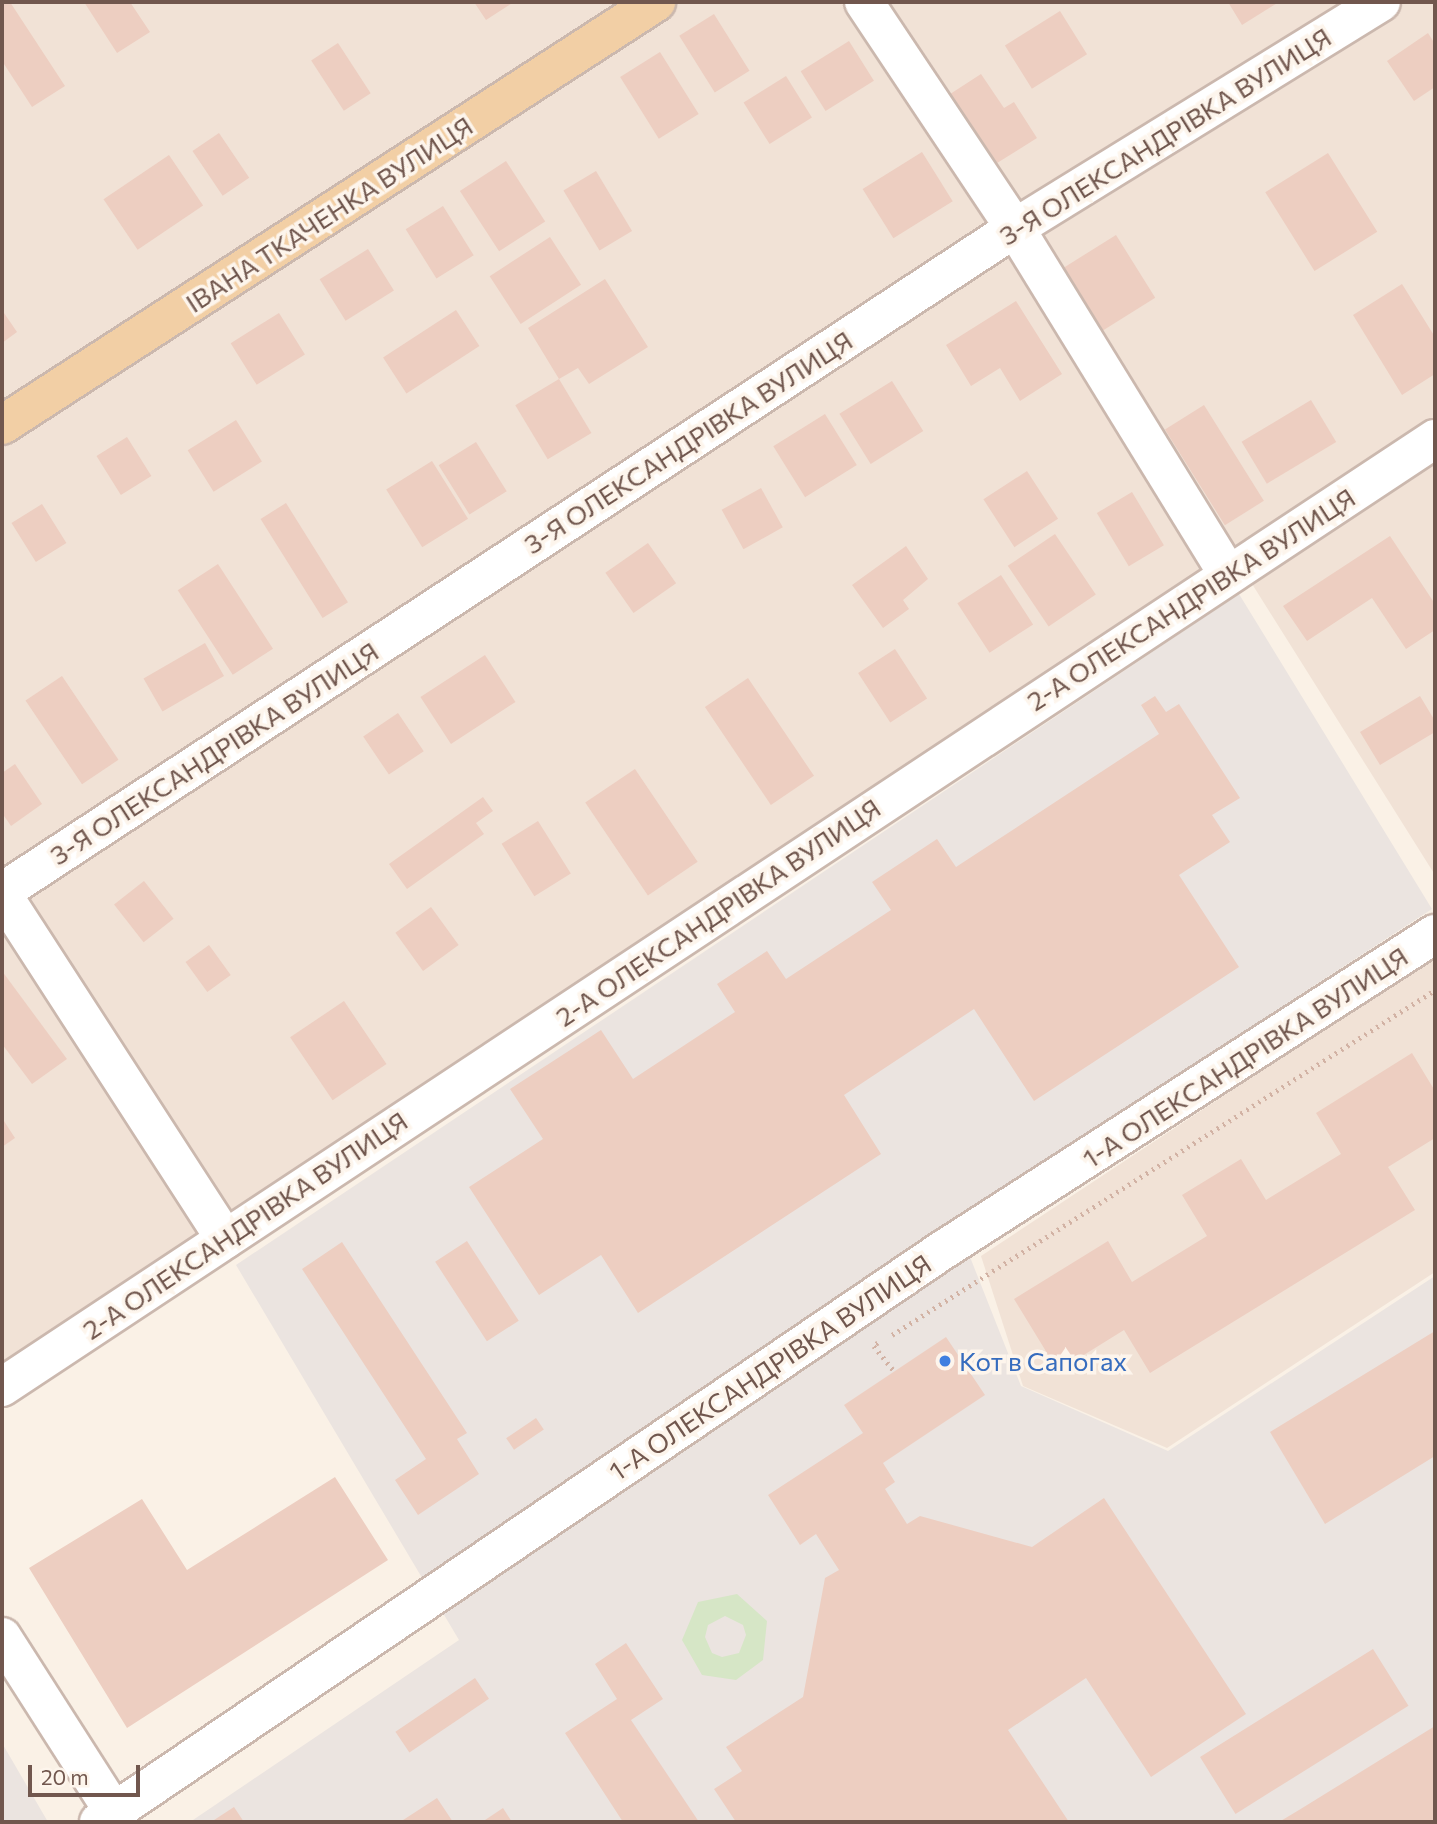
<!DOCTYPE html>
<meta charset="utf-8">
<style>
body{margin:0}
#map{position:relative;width:1437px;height:1824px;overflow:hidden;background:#faf1e6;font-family:Commissioner,sans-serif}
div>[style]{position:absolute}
.residential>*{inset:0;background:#f1e2d6}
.industrial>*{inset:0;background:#ebe4e0}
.green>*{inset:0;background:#d6e6c6}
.building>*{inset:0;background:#edcec1;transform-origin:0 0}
.path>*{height:4.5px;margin-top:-2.25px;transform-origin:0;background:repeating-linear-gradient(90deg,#d2b2a4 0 2px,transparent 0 7px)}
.roads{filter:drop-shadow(2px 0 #cbb8ae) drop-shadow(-2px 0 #cbb8ae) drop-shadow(0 2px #cbb8ae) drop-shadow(0 -2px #cbb8ae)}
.minor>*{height:38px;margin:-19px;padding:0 19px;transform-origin:19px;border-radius:19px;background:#fff}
.major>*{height:38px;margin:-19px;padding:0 19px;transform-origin:19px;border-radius:19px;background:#f2cfa5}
.dots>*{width:19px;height:19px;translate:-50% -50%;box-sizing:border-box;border:4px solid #fdf5ec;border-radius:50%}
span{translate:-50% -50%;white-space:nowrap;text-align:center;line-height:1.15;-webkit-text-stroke:7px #fdf5ec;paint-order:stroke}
.street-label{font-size:26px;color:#71574e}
.shop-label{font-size:26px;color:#366cbe}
.left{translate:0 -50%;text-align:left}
.frame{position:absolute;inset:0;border:4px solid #71574e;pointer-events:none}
.scale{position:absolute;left:28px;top:1765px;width:112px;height:32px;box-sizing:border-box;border:4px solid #71574e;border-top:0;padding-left:9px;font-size:21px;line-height:24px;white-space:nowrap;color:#71574e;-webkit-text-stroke:5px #fdf5ec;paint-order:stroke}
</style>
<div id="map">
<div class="residential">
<div style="clip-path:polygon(2px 2px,1435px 2px,1435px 875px,1232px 552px,2px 1364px)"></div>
<div style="clip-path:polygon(1435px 956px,1435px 1272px,1167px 1448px,1023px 1386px,981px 1256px)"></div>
</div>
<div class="industrial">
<div style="clip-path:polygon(1239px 594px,1432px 909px,955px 1219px,1021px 1386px,1168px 1451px,1435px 1276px,1435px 1822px,190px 1822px,459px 1640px,236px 1265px)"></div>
<div style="clip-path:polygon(2px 1743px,48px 1822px,2px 1822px)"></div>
</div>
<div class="green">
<div style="clip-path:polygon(evenodd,737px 1594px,767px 1621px,763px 1660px,736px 1680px,702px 1675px,682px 1640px,698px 1602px,737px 1594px,725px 1616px,743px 1625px,746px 1635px,739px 1653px,722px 1657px,712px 1653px,705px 1637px,708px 1625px,725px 1616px)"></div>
</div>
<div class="building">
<div style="clip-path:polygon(2px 2px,10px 2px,65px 86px,32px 107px,2px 61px)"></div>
<div style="clip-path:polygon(84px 2px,130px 2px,150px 32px,117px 53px)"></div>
<div style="clip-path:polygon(474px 2px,514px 2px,486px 20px)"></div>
<div style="clip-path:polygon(1228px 2px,1279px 2px,1242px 25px)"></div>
<div style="left:1060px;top:11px;width:51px;height:65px;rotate:58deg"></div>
<div style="left:714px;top:14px;width:67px;height:41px;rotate:58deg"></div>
<div style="clip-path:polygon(1428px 33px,1435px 44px,1435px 87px,1414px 101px,1387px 61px)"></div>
<div style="left:849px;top:41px;width:47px;height:57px;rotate:58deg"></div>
<div style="left:338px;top:43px;width:60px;height:32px;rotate:57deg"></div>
<div style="left:660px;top:52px;width:73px;height:47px;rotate:58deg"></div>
<div style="clip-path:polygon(981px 74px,1004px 108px,1014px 102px,1037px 138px,989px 168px,944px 98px)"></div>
<div style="left:786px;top:76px;width:49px;height:50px;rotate:58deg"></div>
<div style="left:219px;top:133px;width:54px;height:32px;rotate:56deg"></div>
<div style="left:922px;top:152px;width:58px;height:70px;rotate:58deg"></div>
<div style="left:1328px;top:153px;width:93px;height:74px;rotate:58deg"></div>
<div style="left:169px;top:155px;width:61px;height:79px;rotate:56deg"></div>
<div style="left:506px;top:161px;width:72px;height:55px;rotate:57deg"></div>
<div style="left:596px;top:171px;width:70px;height:38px;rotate:59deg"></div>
<div style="left:443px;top:206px;width:58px;height:44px;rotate:58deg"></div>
<div style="left:1116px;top:235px;width:74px;height:65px;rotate:58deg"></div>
<div style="left:550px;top:237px;width:57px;height:72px;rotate:57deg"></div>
<div style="left:368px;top:249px;width:49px;height:57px;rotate:58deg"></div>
<div style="clip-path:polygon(605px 279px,648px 347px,589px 384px,578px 368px,559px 379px,528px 328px)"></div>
<div style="clip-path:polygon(1402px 284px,1435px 337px,1435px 374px,1402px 395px,1353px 315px)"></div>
<div style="clip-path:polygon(1016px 301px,1062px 374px,1020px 401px,1000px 368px,971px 386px,946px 345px)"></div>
<div style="clip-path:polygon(2px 310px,17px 332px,2px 343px)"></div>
<div style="left:456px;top:310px;width:43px;height:87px;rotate:57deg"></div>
<div style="left:279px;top:313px;width:49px;height:57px;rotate:58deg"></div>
<div style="left:559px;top:379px;width:63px;height:51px;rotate:59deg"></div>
<div style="left:892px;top:381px;width:59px;height:62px;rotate:58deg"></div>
<div style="left:1311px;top:400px;width:49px;height:81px;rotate:59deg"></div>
<div style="left:1204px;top:405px;width:113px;height:46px;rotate:58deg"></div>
<div style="left:825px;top:414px;width:60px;height:61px;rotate:58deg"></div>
<div style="left:236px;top:420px;width:49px;height:57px;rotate:58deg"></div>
<div style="left:127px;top:437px;width:46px;height:36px;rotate:58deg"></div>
<div style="left:476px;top:442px;width:58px;height:44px;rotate:58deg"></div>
<div style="left:432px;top:461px;width:68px;height:54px;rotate:58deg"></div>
<div style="left:1027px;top:471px;width:57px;height:52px;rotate:57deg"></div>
<div style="left:761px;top:488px;width:45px;height:45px;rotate:61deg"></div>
<div style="left:1132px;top:492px;width:62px;height:41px;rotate:59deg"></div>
<div style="left:286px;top:503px;width:117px;height:30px;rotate:58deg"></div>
<div style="left:42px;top:504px;width:46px;height:36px;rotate:58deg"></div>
<div style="left:1055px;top:534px;width:73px;height:57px;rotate:56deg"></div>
<div style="clip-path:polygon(1390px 536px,1435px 604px,1435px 630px,1406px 649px,1372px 598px,1307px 641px,1283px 606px)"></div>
<div style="left:648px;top:543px;width:49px;height:52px;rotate:55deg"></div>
<div style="clip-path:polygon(906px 546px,928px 579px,903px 600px,909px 609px,883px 628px,852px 585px)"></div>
<div style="left:218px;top:564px;width:101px;height:48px;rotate:57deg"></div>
<div style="left:1001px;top:575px;width:59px;height:52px;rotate:57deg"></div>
<div style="left:205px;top:643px;width:38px;height:71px;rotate:60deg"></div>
<div style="left:895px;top:649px;width:59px;height:44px;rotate:57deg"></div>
<div style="left:485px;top:655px;width:56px;height:77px;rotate:57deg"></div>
<div style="left:62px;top:676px;width:101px;height:44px;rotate:56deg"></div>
<div style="left:748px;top:678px;width:118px;height:52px;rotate:56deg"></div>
<div style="clip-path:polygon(1155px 696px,1166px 712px,1179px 704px,1240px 798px,1212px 815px,1230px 842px,1179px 875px,1239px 967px,1034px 1101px,974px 1009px,844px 1095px,881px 1154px,638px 1313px,601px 1255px,539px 1295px,469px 1187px,543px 1139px,510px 1089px,601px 1030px,633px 1079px,735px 1012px,717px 984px,767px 951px,786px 979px,891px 910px,872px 882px,937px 839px,956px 867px,1159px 734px,1141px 705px)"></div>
<div style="clip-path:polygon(1420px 696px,1435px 721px,1435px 732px,1380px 765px,1360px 732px)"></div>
<div style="left:398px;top:713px;width:46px;height:42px;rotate:56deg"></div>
<div style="clip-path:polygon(15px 764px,42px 804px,11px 826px,2px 813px,2px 773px)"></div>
<div style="left:635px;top:769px;width:112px;height:60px;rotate:56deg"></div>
<div style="clip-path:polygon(483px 797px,493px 811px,476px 823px,484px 834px,407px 889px,389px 864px)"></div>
<div style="left:538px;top:821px;width:62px;height:43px;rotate:58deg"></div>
<div style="left:144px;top:881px;width:48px;height:38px;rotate:52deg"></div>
<div style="left:431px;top:907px;width:47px;height:44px;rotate:54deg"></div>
<div style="left:209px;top:945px;width:37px;height:29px;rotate:54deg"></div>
<div style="clip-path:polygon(2px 971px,67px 1059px,32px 1084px,2px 1044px)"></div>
<div style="left:344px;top:1001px;width:76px;height:65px;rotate:56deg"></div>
<div style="clip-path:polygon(1412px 1053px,1435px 1091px,1435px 1138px,1388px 1167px,1415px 1210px,1150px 1373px,1124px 1330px,1058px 1371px,1014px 1299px,1108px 1241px,1132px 1282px,1207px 1236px,1182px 1195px,1241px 1159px,1266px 1200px,1341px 1154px,1316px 1113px)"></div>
<div style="clip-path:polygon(2px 1118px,15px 1138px,2px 1147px)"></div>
<div style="left:467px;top:1241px;width:95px;height:38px;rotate:57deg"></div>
<div style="clip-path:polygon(342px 1242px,467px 1433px,457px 1439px,479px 1474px,418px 1515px,395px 1480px,426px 1459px,302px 1269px)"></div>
<div style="clip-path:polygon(1435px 1331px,1435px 1456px,1325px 1524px,1270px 1432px)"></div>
<div style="clip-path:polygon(946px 1337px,985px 1395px,883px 1463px,895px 1482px,885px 1489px,907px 1524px,920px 1516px,1032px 1547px,1104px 1498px,1246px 1714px,1151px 1777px,1086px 1678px,1008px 1730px,1069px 1822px,736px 1822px,714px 1789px,742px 1771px,726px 1747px,803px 1697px,825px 1578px,839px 1570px,816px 1534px,800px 1545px,768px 1495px,863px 1433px,844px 1405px)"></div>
<div style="left:536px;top:1418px;width:14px;height:36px;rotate:56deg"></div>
<div style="clip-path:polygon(335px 1477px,388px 1560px,127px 1728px,29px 1568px,142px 1499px,187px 1570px)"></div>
<div style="clip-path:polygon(626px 1643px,663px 1699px,631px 1720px,699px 1822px,623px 1822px,565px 1733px,617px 1699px,595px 1664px)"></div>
<div style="left:1373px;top:1649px;width:67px;height:204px;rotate:58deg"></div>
<div style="left:475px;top:1678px;width:25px;height:96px;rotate:56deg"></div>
<div style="clip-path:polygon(1435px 1726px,1435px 1822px,1279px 1822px,1299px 1810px)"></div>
<div style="clip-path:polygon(437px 1798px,453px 1822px,400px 1822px)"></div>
<div style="clip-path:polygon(234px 1807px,244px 1822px,211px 1822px)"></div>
<div style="clip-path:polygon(503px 1808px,512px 1822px,482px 1822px)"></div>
</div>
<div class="path">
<div style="left:892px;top:1335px;width:643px;rotate:-32.43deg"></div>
<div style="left:878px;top:1343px;width:5px;rotate:143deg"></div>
<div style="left:874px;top:1346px;width:33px;rotate:51deg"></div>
</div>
<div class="roads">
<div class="minor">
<div style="left:864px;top:2px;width:272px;rotate:56.3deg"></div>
<div style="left:1015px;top:228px;width:406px;rotate:58.4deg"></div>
<div style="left:2px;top:892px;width:1211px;rotate:-33.24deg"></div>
<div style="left:1015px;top:228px;width:430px;rotate:-31.7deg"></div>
<div style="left:2px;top:894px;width:411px;rotate:57.1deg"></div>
<div style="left:2px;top:1387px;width:1718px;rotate:-33.49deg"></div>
<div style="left:2px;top:1637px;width:208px;rotate:57.4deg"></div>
<div style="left:99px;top:1822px;width:1020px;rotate:-34.13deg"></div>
<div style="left:943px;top:1250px;width:585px;rotate:-32.71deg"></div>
</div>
<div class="major">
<div style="left:2px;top:425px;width:779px;rotate:-32.89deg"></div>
</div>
</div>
<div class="dots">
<div style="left:945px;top:1361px;background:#3f7fe0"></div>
</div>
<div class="street-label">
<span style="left:1165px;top:136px;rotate:-32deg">3-Я ОЛЕКСАНДРІВКА ВУЛИЦЯ</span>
<span style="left:329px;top:214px;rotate:-33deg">ІВАНА ТКАЧЕНКА ВУЛИЦЯ</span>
<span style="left:688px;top:442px;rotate:-33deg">3-Я ОЛЕКСАНДРІВКА ВУЛИЦЯ</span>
<span style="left:1191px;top:599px;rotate:-33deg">2-А ОЛЕКСАНДРІВКА ВУЛИЦЯ</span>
<span style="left:214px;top:753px;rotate:-33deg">3-Я ОЛЕКСАНДРІВКА ВУЛИЦЯ</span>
<span style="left:718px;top:912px;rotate:-34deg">2-А ОЛЕКСАНДРІВКА ВУЛИЦЯ</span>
<span style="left:1245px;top:1057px;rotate:-33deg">1-А ОЛЕКСАНДРІВКА ВУЛИЦЯ</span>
<span style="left:245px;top:1225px;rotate:-34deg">2-А ОЛЕКСАНДРІВКА ВУЛИЦЯ</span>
<span style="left:770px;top:1367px;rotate:-34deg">1-А ОЛЕКСАНДРІВКА ВУЛИЦЯ</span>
</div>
<div class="shop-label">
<span class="left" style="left:959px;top:1361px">Кот в Сапогах</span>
</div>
<div class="frame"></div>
<div class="scale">20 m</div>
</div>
